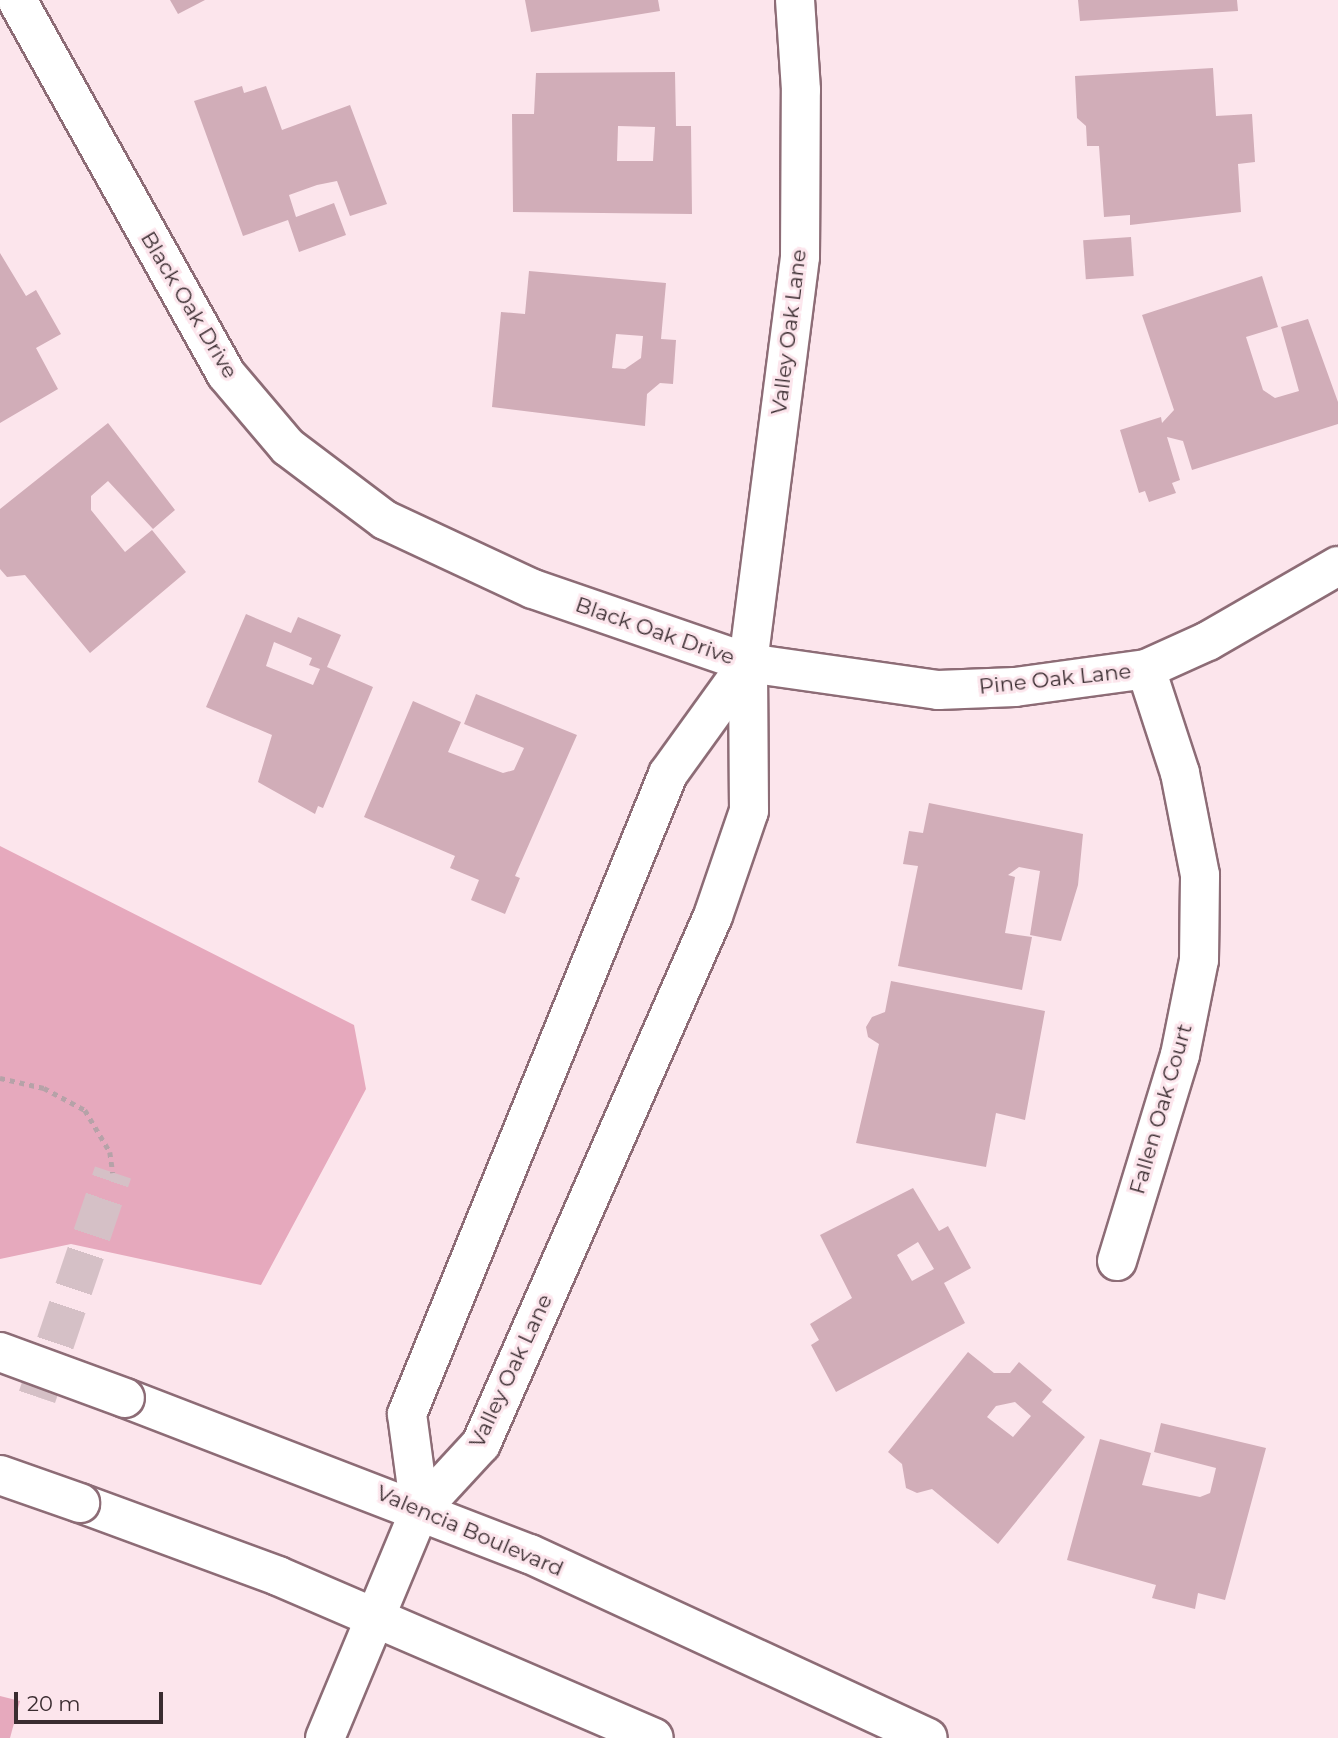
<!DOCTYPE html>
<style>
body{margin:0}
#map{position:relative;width:1338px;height:1738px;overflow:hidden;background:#fce5ec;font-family:Montserrat,sans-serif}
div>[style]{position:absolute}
.green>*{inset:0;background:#e6a9bd}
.building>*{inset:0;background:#d1adb8;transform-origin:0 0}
.minor-tunnel>*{height:38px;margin-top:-19px;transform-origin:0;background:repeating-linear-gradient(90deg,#d5c0c6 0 38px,transparent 0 57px)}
.path>*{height:4.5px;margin-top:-2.25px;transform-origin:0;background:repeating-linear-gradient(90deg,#b6a2a8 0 5px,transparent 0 10px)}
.roads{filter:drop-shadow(2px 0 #8d6c76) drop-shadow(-2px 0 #8d6c76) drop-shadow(0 2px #8d6c76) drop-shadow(0 -2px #8d6c76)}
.minor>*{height:38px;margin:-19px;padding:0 19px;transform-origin:19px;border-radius:19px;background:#fff}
.bridges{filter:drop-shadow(2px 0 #8d6c76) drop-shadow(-2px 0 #8d6c76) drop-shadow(0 2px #8d6c76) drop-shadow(0 -2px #8d6c76)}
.minor-bridge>*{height:38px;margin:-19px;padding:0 19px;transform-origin:19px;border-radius:19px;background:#fff}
span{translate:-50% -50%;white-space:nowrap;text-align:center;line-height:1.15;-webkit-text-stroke:6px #fce5ec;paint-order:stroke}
.street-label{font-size:21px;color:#3a2c30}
.scale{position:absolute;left:14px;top:1692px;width:149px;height:32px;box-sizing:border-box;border:4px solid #3a2c30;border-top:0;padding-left:9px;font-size:21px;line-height:24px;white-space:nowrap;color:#3a2c30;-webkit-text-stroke:5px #fce5ec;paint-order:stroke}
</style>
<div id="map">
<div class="green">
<div style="clip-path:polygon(0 846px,354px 1025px,366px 1089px,261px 1285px,71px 1244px,0 1259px)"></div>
<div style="clip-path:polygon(0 1696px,20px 1701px,10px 1738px,0 1738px)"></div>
</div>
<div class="building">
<div style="clip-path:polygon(170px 0,205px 0,178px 14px)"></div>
<div style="clip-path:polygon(525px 0,658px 0,660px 11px,531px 32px)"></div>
<div style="clip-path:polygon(1078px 0,1237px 0,1238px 11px,1080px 21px)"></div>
<div style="clip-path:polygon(1213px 68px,1216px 116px,1252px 114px,1255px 162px,1238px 164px,1241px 212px,1130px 225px,1130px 215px,1104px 217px,1099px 146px,1087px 146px,1086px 126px,1077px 118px,1075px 76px)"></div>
<div style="clip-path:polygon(evenodd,675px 72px,676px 126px,691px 126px,692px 214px,513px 212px,512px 114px,534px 114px,536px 73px,675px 72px,618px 126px,655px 127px,653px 161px,617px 161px,618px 126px)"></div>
<div style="clip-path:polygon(242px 86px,244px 93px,266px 86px,282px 130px,350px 105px,387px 204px,350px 216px,337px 181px,317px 185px,289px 195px,296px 217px,334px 203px,346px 235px,299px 252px,288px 220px,243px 236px,194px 101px)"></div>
<div style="left:1131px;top:237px;width:39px;height:48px;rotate:86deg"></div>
<div style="clip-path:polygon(0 253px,26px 296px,36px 290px,61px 334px,36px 348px,58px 389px,0 423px)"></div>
<div style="clip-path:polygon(evenodd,529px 271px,666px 283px,661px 339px,676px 340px,673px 384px,660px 383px,647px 394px,645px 426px,492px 407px,501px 312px,525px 314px,529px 271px,616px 334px,643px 336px,641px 358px,625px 369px,612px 368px,616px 334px)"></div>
<div style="clip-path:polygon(1262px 276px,1278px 327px,1246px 337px,1263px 390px,1275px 398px,1299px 391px,1281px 327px,1308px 319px,1338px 402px,1338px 424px,1192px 470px,1183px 441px,1167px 437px,1180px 480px,1172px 483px,1176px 493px,1149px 502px,1145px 491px,1139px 493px,1120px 430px,1161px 417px,1162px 423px,1174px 410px,1142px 315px)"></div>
<div style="clip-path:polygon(108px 423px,175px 510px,153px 529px,108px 481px,91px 496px,91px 510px,125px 552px,152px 530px,186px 572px,90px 653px,25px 575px,7px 577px,0 569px,0 509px)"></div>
<div style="clip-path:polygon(evenodd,246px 614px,291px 633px,298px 617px,341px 635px,327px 667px,373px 687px,323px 808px,318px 806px,315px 814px,258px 782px,272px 735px,206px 707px,246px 614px,274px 642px,312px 658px,309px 665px,320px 669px,313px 685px,266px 666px,274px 642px)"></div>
<div style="clip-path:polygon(476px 694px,577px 735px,515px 876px,520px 878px,505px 914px,471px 900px,479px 880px,450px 868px,455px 856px,364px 817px,413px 701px,461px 722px,448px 752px,503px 773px,514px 770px,524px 748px,464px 724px)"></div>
<div style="clip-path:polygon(929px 803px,1083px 834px,1078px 885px,1061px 941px,1030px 935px,1040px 871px,1019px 867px,1008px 875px,1015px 877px,1005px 933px,1032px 937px,1022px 990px,898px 966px,918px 866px,903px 864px,909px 831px,923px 833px)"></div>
<div style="clip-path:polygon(891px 981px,1045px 1011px,1025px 1120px,996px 1113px,986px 1167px,856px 1143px,879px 1044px,868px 1037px,866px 1027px,872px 1017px,885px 1012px)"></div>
<div style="clip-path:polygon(evenodd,913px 1188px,939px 1231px,948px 1226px,971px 1268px,944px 1283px,965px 1323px,836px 1392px,811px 1345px,819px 1340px,810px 1324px,852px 1298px,820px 1235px,913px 1188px,918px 1242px,934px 1269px,912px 1281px,897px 1255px,918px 1242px)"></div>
<div style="clip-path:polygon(evenodd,968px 1352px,994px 1373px,1010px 1373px,1019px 1362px,1052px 1390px,1042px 1402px,1085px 1437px,998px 1544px,932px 1489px,917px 1493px,906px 1488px,902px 1464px,888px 1452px,968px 1352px,1015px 1402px,1031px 1416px,1013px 1437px,987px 1417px,996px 1406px,1015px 1402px)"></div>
<div style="clip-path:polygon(1161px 1423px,1266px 1448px,1225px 1600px,1198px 1593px,1195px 1609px,1152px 1598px,1156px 1585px,1067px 1560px,1100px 1439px,1151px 1453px,1142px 1485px,1200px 1497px,1210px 1493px,1216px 1468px,1154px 1452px)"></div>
</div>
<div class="minor-tunnel">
<div style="left:37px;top:1397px;width:237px;rotate:-71.3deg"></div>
</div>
<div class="path">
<div style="left:0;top:1078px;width:45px;rotate:12.8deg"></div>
<div style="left:44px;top:1088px;width:47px;rotate:28.2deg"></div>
<div style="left:85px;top:1110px;width:49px;rotate:59.2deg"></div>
<div style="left:110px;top:1152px;width:21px;rotate:82deg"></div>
</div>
<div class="roads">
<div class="minor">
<div style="left:17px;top:0;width:428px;rotate:60.8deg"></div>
<div style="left:226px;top:374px;width:96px;rotate:49.7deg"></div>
<div style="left:288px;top:447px;width:121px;rotate:37deg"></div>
<div style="left:385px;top:520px;width:163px;rotate:25deg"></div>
<div style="left:533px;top:589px;width:227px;rotate:19deg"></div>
<div style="left:748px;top:663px;width:192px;rotate:8.1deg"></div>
<div style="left:938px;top:690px;width:77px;rotate:-2.2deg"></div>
<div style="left:1015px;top:687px;width:132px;rotate:-7.8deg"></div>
<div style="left:1146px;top:669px;width:68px;rotate:-24.3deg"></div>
<div style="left:1208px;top:641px;width:150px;rotate:-30deg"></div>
<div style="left:1117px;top:1261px;width:215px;rotate:-73deg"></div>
<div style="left:1180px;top:1055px;width:97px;rotate:-78.7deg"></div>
<div style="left:1199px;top:960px;width:85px;rotate:-89.3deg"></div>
<div style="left:1200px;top:875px;width:104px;rotate:-101.1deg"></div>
<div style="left:1180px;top:773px;width:109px;rotate:-108.1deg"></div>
<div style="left:125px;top:1398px;width:434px;rotate:21.1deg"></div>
<div style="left:530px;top:1554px;width:438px;rotate:24.8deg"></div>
<div style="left:80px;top:1503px;width:211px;rotate:20.2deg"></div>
<div style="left:278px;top:1576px;width:409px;rotate:23.3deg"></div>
<div style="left:420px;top:1510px;width:97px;rotate:-97.7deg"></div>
<div style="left:407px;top:1414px;width:691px;rotate:-67.81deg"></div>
<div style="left:668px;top:774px;width:137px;rotate:-54.2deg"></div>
<div style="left:325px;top:1738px;width:247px;rotate:-67.4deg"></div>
<div style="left:420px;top:1510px;width:90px;rotate:-47.3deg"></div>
<div style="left:481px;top:1444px;width:577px;rotate:-66.28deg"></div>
<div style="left:713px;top:916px;width:111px;rotate:-71.1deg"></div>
<div style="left:749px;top:811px;width:148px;rotate:-90.4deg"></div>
<div style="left:748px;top:663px;width:409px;rotate:-82.7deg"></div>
<div style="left:800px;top:257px;width:167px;rotate:-89.7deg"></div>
<div style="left:801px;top:90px;width:90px;rotate:-93.8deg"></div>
</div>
</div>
<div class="bridges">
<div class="minor-bridge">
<div style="left:0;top:1352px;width:133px;rotate:20.2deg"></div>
<div style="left:0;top:1475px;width:85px;rotate:19.3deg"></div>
</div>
</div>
<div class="street-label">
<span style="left:189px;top:305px;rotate:59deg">Black Oak Drive</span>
<span style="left:789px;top:332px;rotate:-83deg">Valley Oak Lane</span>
<span style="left:655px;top:631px;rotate:19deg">Black Oak Drive</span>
<span style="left:1055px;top:679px;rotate:-6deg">Pine Oak Lane</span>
<span style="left:1161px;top:1109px;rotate:-74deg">Fallen Oak Court</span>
<span style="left:511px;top:1371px;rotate:-65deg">Valley Oak Lane</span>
<span style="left:470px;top:1531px;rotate:23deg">Valencia Boulevard</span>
</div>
<div class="scale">20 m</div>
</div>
